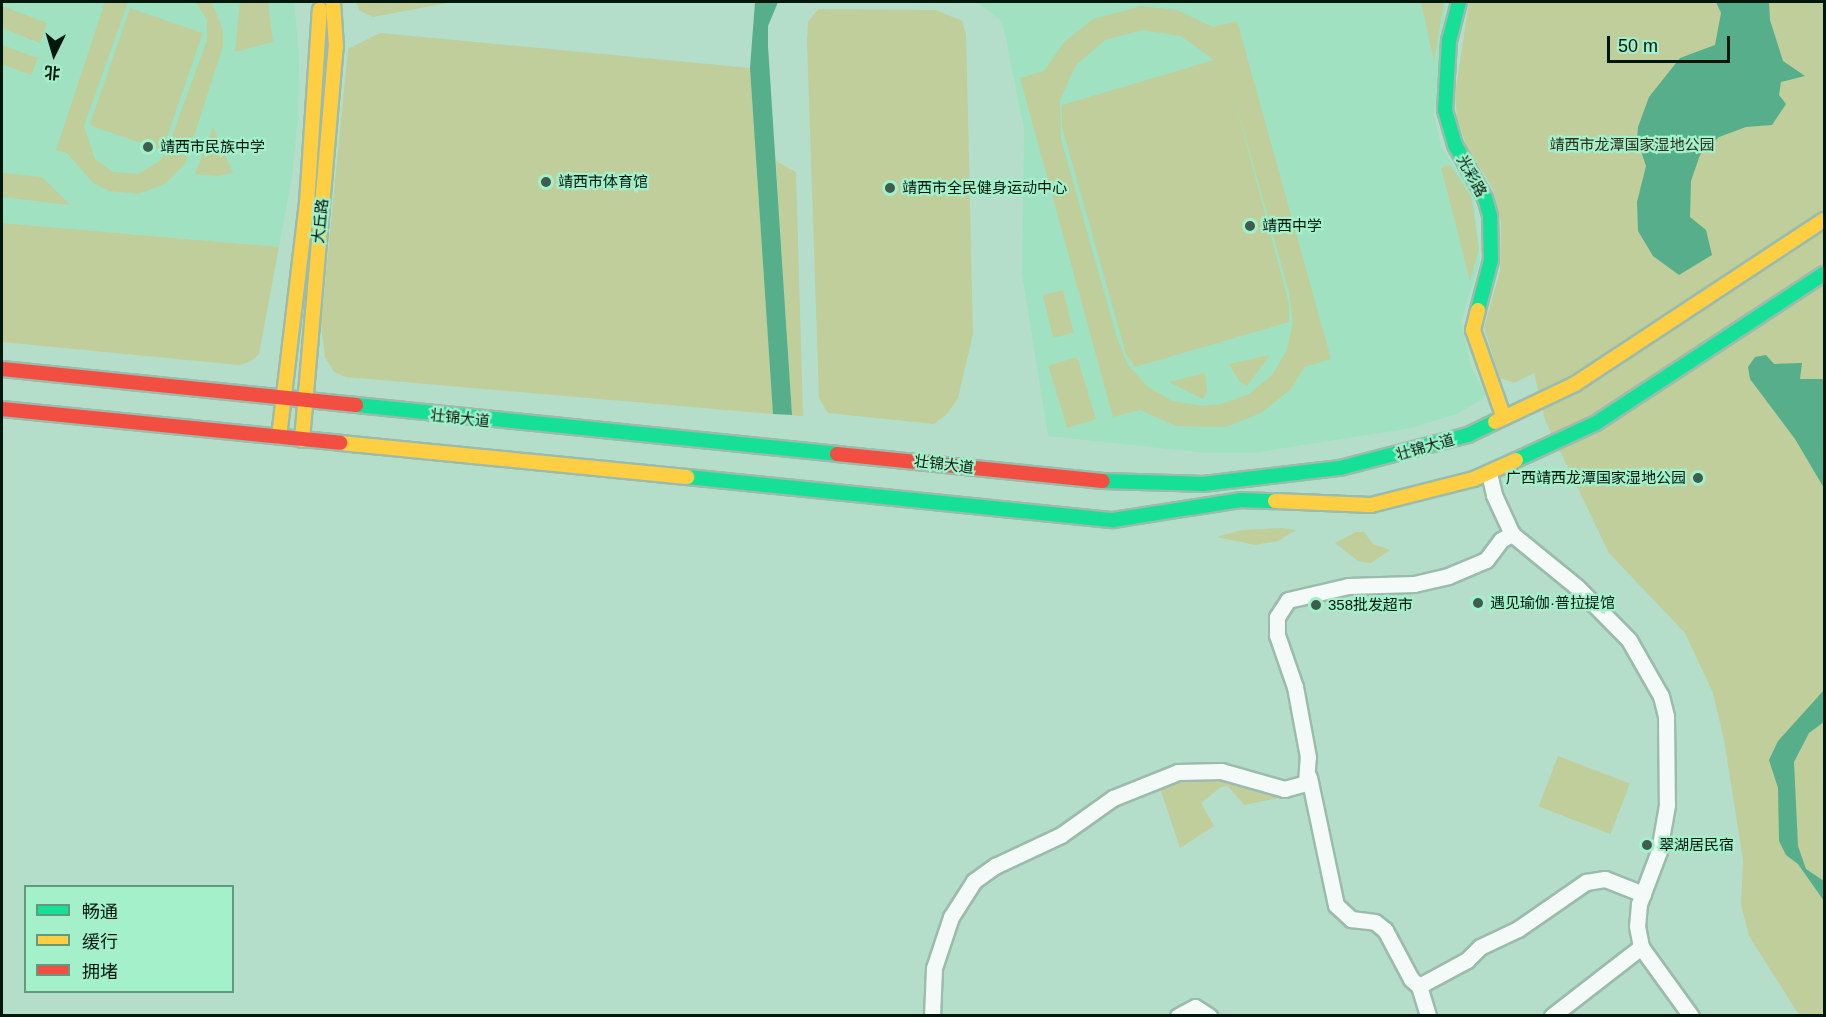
<!DOCTYPE html>
<meta charset="utf-8">
<style>
body{margin:0}
#map{position:relative;width:1826px;height:1017px;overflow:hidden;background:#b4deca;font-family:Arial,"Noto Sans SC",sans-serif}
div>[style]{position:absolute}
.built>*{inset:0;background:#a0e1c2}
.green>*{inset:0;background:#bfce9a;transform-origin:0 0}
.water>*{inset:0;background:#56ae8a}
.roads{filter:drop-shadow(2px 0 #9bbbac) drop-shadow(-2px 0 #9bbbac) drop-shadow(0 2px #9bbbac) drop-shadow(0 -2px #9bbbac)}
.street>*{height:15px;margin:-7.5px;padding:0 7.5px;transform-origin:7.5px;border-radius:7.5px;background:#f4faf7}
.fast>*{height:14px;margin:-7px;padding:0 7px;transform-origin:7px;border-radius:7px;background:#16e098}
.slow>*{height:14px;margin:-7px;padding:0 7px;transform-origin:7px;border-radius:7px;background:#ffcf43}
.jam>*{height:14px;margin:-7px;padding:0 7px;transform-origin:7px;border-radius:7px;background:#f24e42}
.dots>*{width:16px;height:16px;translate:-50% -50%;box-sizing:border-box;border:3px solid #a3f0cb;border-radius:50%}
span{translate:-50% -50%;white-space:nowrap;text-align:center;line-height:1.15;-webkit-text-stroke:4.5px #a3f0cb;paint-order:stroke}
.park-label{font-size:15px;color:#302e19}
.poi-label{font-size:15px;color:#00180c}
.left{translate:0 -50%;text-align:left}
.right{translate:-100% -50%;text-align:right}
.street-label{font-size:15px;color:#00180c}
.frame{position:absolute;inset:0;border:3px solid #00180c;pointer-events:none}
.legend{position:absolute;left:24px;top:885px;width:210px;height:108px;box-sizing:border-box;background:#a3f0cb;border:2px solid #629a7f;margin:0;padding:8px 10px;list-style:none;font-size:18px;color:#00180c}
.legend li{display:flex;align-items:center;gap:12px;height:30px}
.legend b{width:30px;border:2px solid #629a7f}
.north{position:absolute;left:24px;top:24px;width:60px;height:60px;-webkit-text-stroke:4px #a3f0cb;paint-order:stroke;rotate:185deg;font-size:16px;font-weight:700;line-height:24px;text-align:center;color:#00180c}
.north::after{content:'';display:block;margin:auto;width:21px;height:27px;background:#00180c;clip-path:polygon(50% 0,100% 100%,50% 72%,0 100%)}
.scale{position:absolute;left:1607px;top:36px;width:123px;height:27px;box-sizing:border-box;border:3px solid #00180c;border-top:0;padding-left:8px;font-size:18px;line-height:21px;white-space:nowrap;color:#00180c;-webkit-text-stroke:4px #a3f0cb;paint-order:stroke}
</style>
<div id="map">
<div class="built">
<div style="clip-path:polygon(2px 2px,294px 2px,299px 55px,298px 117px,292px 178px,279px 247px,2px 223px)"></div>
<div style="clip-path:polygon(977px 2px,1446px 2px,1434px 116px,1442px 148px,1473px 195px,1480px 261px,1461px 321px,1471px 367px,1485px 394px,1483px 399px,1457px 414px,1411px 428px,1253px 453px,1206px 453px,1048px 436px,1022px 274px,1024px 130px,1004px 29px,1000px 20px)"></div>
</div>
<div class="green">
<div style="clip-path:polygon(105px 2px,128px 2px,84px 126px,95px 159px,113px 172px,138px 174px,160px 161px,167px 150px,207px 40px,207px 20px,196px 2px,212px 2px,223px 31px,223px 46px,185px 164px,165px 184px,138px 194px,109px 191px,93px 183px,67px 153px,56px 150px)"></div>
<div style="clip-path:polygon(240px 2px,268px 2px,273px 42px,235px 52px)"></div>
<div style="clip-path:polygon(356px 2px,452px 2px,373px 17px,360px 11px)"></div>
<div style="clip-path:polygon(1421px 2px,1444px 2px,1434px 61px,1429px 39px)"></div>
<div style="clip-path:polygon(1469px 2px,1824px 2px,1824px 1015px,1799px 1015px,1749px 936px,1741px 905px,1743px 860px,1724px 740px,1713px 693px,1685px 633px,1609px 553px,1545px 420px,1534px 373px,1514px 383px,1500px 378px,1484px 328px,1500px 271px,1501px 223px,1493px 189px,1467px 147px,1457px 118px,1455px 94px)"></div>
<div style="clip-path:polygon(2px 6px,47px 23px,40px 43px,2px 28px)"></div>
<div style="clip-path:polygon(evenodd,1141px 6px,1177px 10px,1213px 27px,1237px 21px,1331px 359px,1305px 367px,1290px 390px,1261px 413px,1226px 427px,1176px 426px,1140px 410px,1113px 417px,1020px 78px,1044px 71px,1064px 42px,1093px 19px,1141px 6px,1142px 30px,1181px 36px,1214px 60px,1062px 105px,1062px 127px,1126px 354px,1135px 367px,1289px 322px,1289px 304px,1232px 89px,1289px 292px,1293px 321px,1287px 350px,1272px 375px,1249px 394px,1221px 404px,1202px 406px,1172px 401px,1147px 386px,1128px 365px,1117px 338px,1061px 139px,1060px 100px,1076px 65px,1105px 40px,1142px 30px)"></div>
<div style="left:130px;top:8px;width:77px;height:124px;rotate:19deg"></div>
<div style="clip-path:polygon(818px 9px,936px 10px,962px 21px,966px 34px,973px 334px,958px 398px,947px 414px,934px 424px,828px 413px,819px 398px,807px 41px,808px 22px)"></div>
<div style="clip-path:polygon(380px 33px,750px 68px,773px 414px,346px 377px,334px 372px,325px 357px,321px 325px,348px 49px)"></div>
<div style="clip-path:polygon(2px 45px,38px 58px,31px 75px,2px 64px)"></div>
<div style="clip-path:polygon(213px 127px,233px 173px,218px 176px,195px 174px)"></div>
<div style="clip-path:polygon(776px 161px,796px 172px,803px 416px,792px 415px)"></div>
<div style="clip-path:polygon(1450px 165px,1471px 196px,1479px 249px,1470px 281px,1441px 167px)"></div>
<div style="clip-path:polygon(2px 173px,42px 177px,70px 205px,2px 197px)"></div>
<div style="clip-path:polygon(2px 223px,279px 247px,259px 354px,250px 362px,239px 365px,2px 342px)"></div>
<div style="left:1063px;top:290px;width:44px;height:21px;rotate:76deg"></div>
<div style="clip-path:polygon(1270px 355px,1247px 386px,1239px 381px,1229px 364px)"></div>
<div style="left:1077px;top:357px;width:65px;height:30px;rotate:73deg"></div>
<div style="clip-path:polygon(1205px 373px,1207px 391px,1203px 399px,1169px 382px)"></div>
<div style="clip-path:polygon(1242px 530px,1281px 528px,1296px 530px,1278px 541px,1255px 545px,1217px 537px)"></div>
<div style="clip-path:polygon(1356px 532px,1364px 532px,1373px 544px,1390px 550px,1371px 563px,1358px 561px,1335px 543px)"></div>
<div style="left:1558px;top:756px;width:77px;height:54px;rotate:21deg"></div>
<div style="clip-path:polygon(1231px 778px,1278px 798px,1244px 805px,1228px 786px,1221px 787px,1201px 803px,1214px 826px,1180px 848px,1159px 785px,1183px 779px)"></div>
</div>
<div class="water">
<div style="clip-path:polygon(755px 2px,778px 2px,768px 26px,768px 46px,792px 415px,773px 414px,750px 68px)"></div>
<div style="clip-path:polygon(1716px 2px,1769px 2px,1770px 20px,1783px 61px,1805px 76px,1781px 82px,1779px 95px,1786px 104px,1772px 125px,1746px 127px,1719px 137px,1700px 155px,1691px 181px,1690px 217px,1706px 230px,1712px 255px,1679px 275px,1653px 256px,1638px 231px,1637px 202px,1646px 166px,1637px 139px,1638px 127px,1649px 97px,1680px 58px,1715px 45px,1721px 13px)"></div>
<div style="clip-path:polygon(1766px 355px,1774px 364px,1802px 363px,1800px 379px,1824px 379px,1824px 488px,1795px 439px,1750px 379px,1748px 367px,1755px 357px)"></div>
<div style="clip-path:polygon(1824px 690px,1824px 722px,1809px 733px,1794px 762px,1798px 846px,1806px 869px,1824px 881px,1824px 901px,1798px 864px,1786px 855px,1779px 841px,1778px 788px,1769px 760px,1778px 741px)"></div>
</div>
<div class="roads">
<div class="street">
<div style="left:1489px;top:473px;width:23px;rotate:77deg"></div>
<div style="left:1494px;top:495px;width:43px;rotate:65.2deg"></div>
<div style="left:1512px;top:534px;width:84px;rotate:39.2deg"></div>
<div style="left:1577px;top:587px;width:74px;rotate:45.5deg"></div>
<div style="left:1629px;top:640px;width:64px;rotate:60.3deg"></div>
<div style="left:1661px;top:696px;width:21px;rotate:76deg"></div>
<div style="left:1666px;top:716px;width:89px;rotate:89.4deg"></div>
<div style="left:1667px;top:805px;width:47px;rotate:99.9deg"></div>
<div style="left:1659px;top:851px;width:57px;rotate:110.7deg"></div>
<div style="left:1639px;top:904px;width:22px;rotate:95deg"></div>
<div style="left:1637px;top:926px;width:21px;rotate:79deg"></div>
<div style="left:1641px;top:947px;width:85px;rotate:54.1deg"></div>
<div style="left:1309px;top:777px;width:131px;rotate:78.1deg"></div>
<div style="left:1336px;top:905px;width:21px;rotate:43deg"></div>
<div style="left:1351px;top:919px;width:24px;rotate:7deg"></div>
<div style="left:1375px;top:922px;width:13px;rotate:39deg"></div>
<div style="left:1385px;top:930px;width:55px;rotate:62deg"></div>
<div style="left:1411px;top:979px;width:11px;rotate:41deg"></div>
<div style="left:1419px;top:986px;width:55px;rotate:-28.4deg"></div>
<div style="left:1467px;top:960px;width:18px;rotate:-45deg"></div>
<div style="left:1480px;top:947px;width:42px;rotate:-25.3deg"></div>
<div style="left:1518px;top:929px;width:83px;rotate:-34.7deg"></div>
<div style="left:1586px;top:882px;width:19px;rotate:-9deg"></div>
<div style="left:1605px;top:879px;width:41px;rotate:21.5deg"></div>
<div style="left:1419px;top:986px;width:31px;rotate:73deg"></div>
<div style="left:932px;top:1016px;width:48px;rotate:-87.6deg"></div>
<div style="left:934px;top:968px;width:54px;rotate:-71.6deg"></div>
<div style="left:951px;top:917px;width:43px;rotate:-57.4deg"></div>
<div style="left:974px;top:881px;width:26px;rotate:-36deg"></div>
<div style="left:995px;top:866px;width:73px;rotate:-25.2deg"></div>
<div style="left:1061px;top:835px;width:64px;rotate:-35.4deg"></div>
<div style="left:1113px;top:798px;width:70px;rotate:-21.8deg"></div>
<div style="left:1178px;top:772px;width:43px;rotate:-1.3deg"></div>
<div style="left:1221px;top:771px;width:66px;rotate:15.9deg"></div>
<div style="left:1284px;top:789px;width:23px;rotate:-15deg"></div>
<div style="left:1306px;top:783px;width:26px;rotate:-86deg"></div>
<div style="left:1308px;top:757px;width:71px;rotate:-100.5deg"></div>
<div style="left:1295px;top:687px;width:55px;rotate:-109.1deg"></div>
<div style="left:1277px;top:635px;width:18px;rotate:-90deg"></div>
<div style="left:1277px;top:617px;width:20px;rotate:-57deg"></div>
<div style="left:1288px;top:600px;width:62px;rotate:-13.1deg"></div>
<div style="left:1348px;top:586px;width:66px;rotate:-1.7deg"></div>
<div style="left:1414px;top:584px;width:35px;rotate:-13deg"></div>
<div style="left:1448px;top:576px;width:41px;rotate:-22.8deg"></div>
<div style="left:1486px;top:560px;width:25px;rotate:-53deg"></div>
<div style="left:1501px;top:540px;width:13px;rotate:-29deg"></div>
<div style="left:1178px;top:1016px;width:19px;rotate:-28deg"></div>
<div style="left:1195px;top:1007px;width:17px;rotate:33deg"></div>
<div style="left:1552px;top:1016px;width:113px;rotate:-37.8deg"></div>
</div>
<div class="fast">
<div style="left:1459px;top:2px;width:40px;rotate:104.4deg"></div>
<div style="left:1449px;top:41px;width:69px;rotate:93.3deg"></div>
<div style="left:1445px;top:110px;width:36px;rotate:74deg"></div>
<div style="left:1455px;top:145px;width:61px;rotate:60.5deg"></div>
<div style="left:1485px;top:198px;width:19px;rotate:74deg"></div>
<div style="left:1490px;top:216px;width:44px;rotate:88.7deg"></div>
<div style="left:1491px;top:260px;width:52px;rotate:104.6deg"></div>
<div style="left:356px;top:405px;width:483px;rotate:5.8deg"></div>
<div style="left:1516px;top:460px;width:88px;rotate:-24.8deg"></div>
<div style="left:1596px;top:423px;width:272px;rotate:-33.2deg"></div>
<div style="left:687px;top:477px;width:428px;rotate:5.8deg"></div>
<div style="left:1113px;top:520px;width:129px;rotate:-8.9deg"></div>
<div style="left:1240px;top:500px;width:35px;rotate:2deg"></div>
<div style="left:1103px;top:481px;width:100px;rotate:1.7deg"></div>
<div style="left:1203px;top:484px;width:138px;rotate:-6.7deg"></div>
<div style="left:1340px;top:468px;width:132px;rotate:-14.5deg"></div>
<div style="left:1468px;top:435px;width:30px;rotate:-26deg"></div>
</div>
<div class="slow">
<div style="left:1478px;top:310px;width:21px;rotate:104deg"></div>
<div style="left:1473px;top:330px;width:93px;rotate:70.6deg"></div>
<div style="left:1495px;top:422px;width:89px;rotate:-25.4deg"></div>
<div style="left:1575px;top:384px;width:298px;rotate:-33.4deg"></div>
<div style="left:279px;top:437px;width:236px;rotate:-83.2deg"></div>
<div style="left:307px;top:203px;width:194px;rotate:-86.2deg"></div>
<div style="left:302px;top:440px;width:394px;rotate:-85.1deg"></div>
<div style="left:336px;top:47px;width:45px;rotate:-93.8deg"></div>
<div style="left:340px;top:443px;width:349px;rotate:5.6deg"></div>
<div style="left:1275px;top:501px;width:96px;rotate:2.4deg"></div>
<div style="left:1371px;top:505px;width:106px;rotate:-14.2deg"></div>
<div style="left:1474px;top:479px;width:46px;rotate:-24.3deg"></div>
</div>
<div class="jam">
<div style="left:2px;top:369px;width:356px;rotate:5.8deg"></div>
<div style="left:2px;top:409px;width:340px;rotate:5.7deg"></div>
<div style="left:837px;top:454px;width:267px;rotate:5.8deg"></div>
</div>
</div>
<div class="dots">
<div style="left:148px;top:147px;background:#3f5d4e"></div>
<div style="left:546px;top:182px;background:#3f5d4e"></div>
<div style="left:890px;top:188px;background:#3f5d4e"></div>
<div style="left:1250px;top:226px;background:#3f5d4e"></div>
<div style="left:1698px;top:478px;background:#3f5d4e"></div>
<div style="left:1478px;top:603px;background:#3f5d4e"></div>
<div style="left:1316px;top:605px;background:#3f5d4e"></div>
<div style="left:1647px;top:845px;background:#3f5d4e"></div>
</div>
<div class="park-label">
<span style="left:1632px;top:145px">靖西市龙潭国家湿地公园</span>
</div>
<div class="poi-label">
<span class="left" style="left:160px;top:147px">靖西市民族中学</span>
<span class="left" style="left:558px;top:182px">靖西市体育馆</span>
<span class="left" style="left:902px;top:188px">靖西市全民健身运动中心</span>
<span class="left" style="left:1262px;top:226px">靖西中学</span>
<span class="right" style="left:1686px;top:478px">广西靖西龙潭国家湿地公园</span>
<span class="left" style="left:1490px;top:603px">遇见瑜伽·普拉提馆</span>
<span class="left" style="left:1328px;top:605px">358批发超市</span>
<span class="left" style="left:1659px;top:845px">翠湖居民宿</span>
</div>
<div class="street-label">
<span style="left:1472px;top:176px;rotate:61deg">光彩路</span>
<span style="left:320px;top:221px;rotate:-84deg">大丘路</span>
<span style="left:460px;top:418px;rotate:6deg">壮锦大道</span>
<span style="left:1425px;top:447px;rotate:-16deg">壮锦大道</span>
<span style="left:944px;top:464px;rotate:7deg">壮锦大道</span>
</div>
<div class="frame"></div>
<ul class="legend">
<li><b style="height:8px;background:#16e098"></b>畅通</li>
<li><b style="height:8px;background:#ffcf43"></b>缓行</li>
<li><b style="height:8px;background:#f24e42"></b>拥堵</li>
</ul>
<div class="north">北</div>
<div class="scale">50 m</div>
</div>
